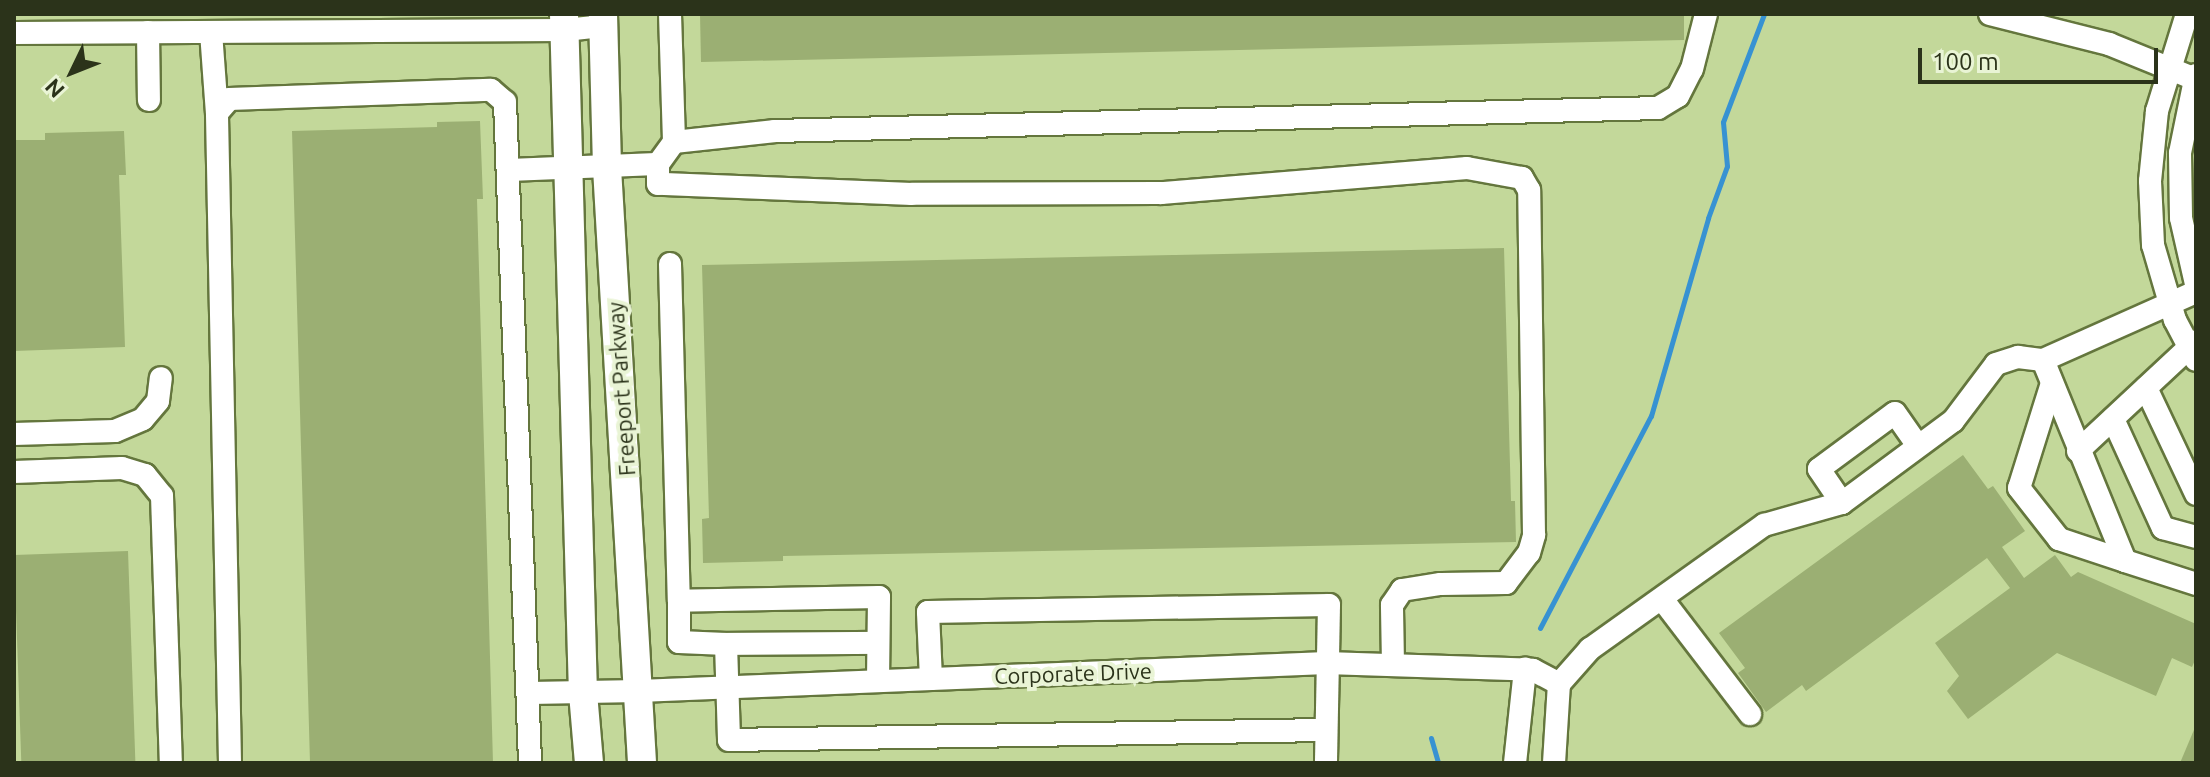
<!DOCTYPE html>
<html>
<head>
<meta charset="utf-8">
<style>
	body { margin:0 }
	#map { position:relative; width:2210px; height:777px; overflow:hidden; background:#c3d89a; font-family:Ubuntu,sans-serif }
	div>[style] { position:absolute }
	.stream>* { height:5px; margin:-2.5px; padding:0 2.5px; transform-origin:2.5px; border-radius:2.5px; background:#3792d2 }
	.building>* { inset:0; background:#9baf73; transform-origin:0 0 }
	.roads { filter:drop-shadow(2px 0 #64763d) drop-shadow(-2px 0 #64763d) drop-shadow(0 2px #64763d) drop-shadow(0 -2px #64763d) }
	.minor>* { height:22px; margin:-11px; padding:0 11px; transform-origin:11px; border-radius:11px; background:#fff }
	.major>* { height:28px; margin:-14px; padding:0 14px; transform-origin:14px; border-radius:14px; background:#fff }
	span { translate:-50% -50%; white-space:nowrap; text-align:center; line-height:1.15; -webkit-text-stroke:8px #e9f4d5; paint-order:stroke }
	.street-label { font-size:22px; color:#2b331a }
	.frame { position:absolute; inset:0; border:16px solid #2b331a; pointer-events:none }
	.north { position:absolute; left:32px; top:32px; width:80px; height:80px; -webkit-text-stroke:6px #e9f4d5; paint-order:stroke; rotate:227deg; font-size:22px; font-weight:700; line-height:32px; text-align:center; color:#2b331a }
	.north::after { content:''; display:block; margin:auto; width:28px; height:36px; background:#2b331a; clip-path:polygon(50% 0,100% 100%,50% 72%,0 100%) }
	.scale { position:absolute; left:1918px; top:48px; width:240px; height:36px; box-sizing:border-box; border:4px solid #2b331a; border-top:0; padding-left:10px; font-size:24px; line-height:28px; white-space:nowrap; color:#2b331a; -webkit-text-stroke:6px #e9f4d5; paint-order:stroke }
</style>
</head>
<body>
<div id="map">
	<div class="stream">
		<i style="left:1540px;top:628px;width:239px;rotate:-62.4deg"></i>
		<i style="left:1651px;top:416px;width:206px;rotate:-73.9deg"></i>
		<i style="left:1708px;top:218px;width:55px;rotate:-69.9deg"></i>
		<i style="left:1727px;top:166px;width:44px;rotate:-95.2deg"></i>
		<i style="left:1723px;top:122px;width:116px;rotate:-69.2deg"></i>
		<i style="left:1431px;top:738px;width:26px;rotate:74deg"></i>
	</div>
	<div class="building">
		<i style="clip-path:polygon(700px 14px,1684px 14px,1684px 40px,701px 62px)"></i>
		<i style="clip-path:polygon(480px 121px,483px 199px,477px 199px,493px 763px,310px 763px,292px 131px,437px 127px,437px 122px)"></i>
		<i style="clip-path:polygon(124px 131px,126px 175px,119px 175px,125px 347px,14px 351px,14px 140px,45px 140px,45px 133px)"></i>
		<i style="clip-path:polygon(1504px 248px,1511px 501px,1515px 501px,1516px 542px,783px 556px,783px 561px,703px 563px,702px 519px,709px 518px,702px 265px)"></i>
		<i style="clip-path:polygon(1963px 455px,1988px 489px,1993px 486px,2025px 531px,2002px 547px,2024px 578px,2055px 555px,2071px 577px,2078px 572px,2196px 624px,2196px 658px,2192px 667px,2172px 658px,2156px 696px,2057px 653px,1968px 719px,1947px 691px,1959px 676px,1935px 643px,2010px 588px,1987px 558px,1806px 691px,1802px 685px,1766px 712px,1738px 673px,1745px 668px,1719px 633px)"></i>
		<i style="left:128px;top:551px;width:212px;height:114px;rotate:88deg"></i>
		<i style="clip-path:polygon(2196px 725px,2196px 763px,2180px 763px)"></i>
	</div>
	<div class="roads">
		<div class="minor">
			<i style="left:670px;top:14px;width:128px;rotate:88.2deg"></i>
			<i style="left:1990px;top:14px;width:123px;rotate:14.1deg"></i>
			<i style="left:2109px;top:44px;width:93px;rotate:22.1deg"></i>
			<i style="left:2187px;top:14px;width:102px;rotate:107.2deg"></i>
			<i style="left:2157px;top:111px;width:70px;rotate:95.7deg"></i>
			<i style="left:2150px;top:181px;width:64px;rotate:87.3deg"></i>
			<i style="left:2153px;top:245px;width:78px;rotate:73.7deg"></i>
			<i style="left:2175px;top:320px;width:45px;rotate:62.3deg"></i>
			<i style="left:148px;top:32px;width:68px;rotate:89.2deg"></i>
			<i style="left:211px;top:32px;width:81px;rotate:85.8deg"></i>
			<i style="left:14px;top:33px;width:551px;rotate:-0.31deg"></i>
			<i style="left:565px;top:30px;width:39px;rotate:-6deg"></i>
			<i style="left:2196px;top:75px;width:80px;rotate:101.6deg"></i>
			<i style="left:2180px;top:153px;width:65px;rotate:89.1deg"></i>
			<i style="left:2181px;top:218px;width:68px;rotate:77.2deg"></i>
			<i style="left:508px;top:170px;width:150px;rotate:-2.3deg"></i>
			<i style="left:670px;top:264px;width:337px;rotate:88.5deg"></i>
			<i style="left:2043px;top:360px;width:217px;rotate:67.8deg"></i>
			<i style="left:2125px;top:561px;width:75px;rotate:17.9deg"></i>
			<i style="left:2052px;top:383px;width:110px;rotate:107.4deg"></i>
			<i style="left:2019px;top:488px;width:65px;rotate:51.9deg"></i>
			<i style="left:2059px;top:539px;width:70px;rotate:18.4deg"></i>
			<i style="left:2146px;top:388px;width:117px;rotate:64.7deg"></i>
			<i style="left:2113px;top:419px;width:120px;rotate:65.4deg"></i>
			<i style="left:2163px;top:528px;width:34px;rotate:15deg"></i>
			<i style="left:14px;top:434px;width:101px;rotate:-1.7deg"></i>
			<i style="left:115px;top:431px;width:30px;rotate:-23deg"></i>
			<i style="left:143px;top:419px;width:23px;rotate:-50deg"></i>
			<i style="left:158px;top:401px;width:23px;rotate:-83deg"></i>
			<i style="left:2078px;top:451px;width:161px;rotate:-43deg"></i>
			<i style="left:14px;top:472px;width:108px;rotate:-2.1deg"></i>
			<i style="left:122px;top:468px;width:24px;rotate:17deg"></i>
			<i style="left:145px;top:475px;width:27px;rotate:51deg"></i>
			<i style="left:162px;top:496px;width:267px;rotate:88.1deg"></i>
			<i style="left:1842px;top:503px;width:41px;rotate:-124.1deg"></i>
			<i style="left:1819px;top:469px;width:94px;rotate:-36.4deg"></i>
			<i style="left:1895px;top:413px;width:40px;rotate:55.1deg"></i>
			<i style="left:1662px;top:599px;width:145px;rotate:52.6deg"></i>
			<i style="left:726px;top:644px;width:152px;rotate:-0.4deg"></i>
			<i style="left:1393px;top:665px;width:60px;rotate:-91deg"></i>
			<i style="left:1392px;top:605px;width:18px;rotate:-56deg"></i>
			<i style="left:1402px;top:590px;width:39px;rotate:-9deg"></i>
			<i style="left:1441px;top:584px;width:65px;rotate:-0.9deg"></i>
			<i style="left:1506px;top:583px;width:38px;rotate:-53deg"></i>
			<i style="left:1529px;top:553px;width:19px;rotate:-74deg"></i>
			<i style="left:1534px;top:535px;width:345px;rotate:-90.8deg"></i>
			<i style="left:1529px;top:190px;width:14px;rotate:-120deg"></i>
			<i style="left:1522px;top:178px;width:56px;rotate:-169.7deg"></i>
			<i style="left:1467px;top:168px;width:307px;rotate:175.3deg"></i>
			<i style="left:1161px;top:193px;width:249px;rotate:179.8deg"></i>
			<i style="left:912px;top:194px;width:254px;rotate:-177.7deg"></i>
			<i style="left:658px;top:184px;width:20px;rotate:-90deg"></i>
			<i style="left:658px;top:164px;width:27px;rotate:-54deg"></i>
			<i style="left:674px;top:142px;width:102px;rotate:-6.2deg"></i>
			<i style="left:775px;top:131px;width:883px;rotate:-1.49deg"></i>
			<i style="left:1658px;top:108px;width:23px;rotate:-31deg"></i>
			<i style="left:1678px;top:96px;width:30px;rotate:-63deg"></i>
			<i style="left:1692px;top:69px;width:57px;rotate:-75.7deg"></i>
			<i style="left:931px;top:679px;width:67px;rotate:-92.6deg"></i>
			<i style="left:928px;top:612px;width:401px;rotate:-1deg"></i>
			<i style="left:1329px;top:605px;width:158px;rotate:91.1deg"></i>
			<i style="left:878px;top:681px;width:84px;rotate:-89.3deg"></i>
			<i style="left:879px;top:597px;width:200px;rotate:178.9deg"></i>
			<i style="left:679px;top:601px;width:41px;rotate:90deg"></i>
			<i style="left:679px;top:642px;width:47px;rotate:2.4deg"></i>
			<i style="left:726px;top:644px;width:96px;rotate:88.2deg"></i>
			<i style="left:729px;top:740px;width:597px;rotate:-0.96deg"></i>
			<i style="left:530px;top:693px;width:109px;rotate:-1.1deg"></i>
			<i style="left:639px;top:691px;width:688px;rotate:-2.33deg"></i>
			<i style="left:1326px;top:663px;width:207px;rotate:1.9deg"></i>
			<i style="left:1533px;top:670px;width:30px;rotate:28deg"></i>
			<i style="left:230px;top:763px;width:650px;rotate:-91.15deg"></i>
			<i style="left:217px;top:113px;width:18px;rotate:-49deg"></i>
			<i style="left:229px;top:99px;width:262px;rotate:-2deg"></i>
			<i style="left:491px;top:90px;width:18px;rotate:41deg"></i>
			<i style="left:505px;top:102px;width:661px;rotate:87.83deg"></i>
			<i style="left:1515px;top:763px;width:95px;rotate:-83.9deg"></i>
			<i style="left:1554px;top:763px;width:79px;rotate:-86.4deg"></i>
			<i style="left:1559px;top:684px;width:47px;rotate:-48.5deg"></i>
			<i style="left:1590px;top:649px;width:214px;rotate:-35.5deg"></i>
			<i style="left:1764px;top:525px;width:81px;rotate:-15.8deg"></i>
			<i style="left:1842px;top:503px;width:138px;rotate:-36.5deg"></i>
			<i style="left:1953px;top:421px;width:71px;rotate:-53deg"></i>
			<i style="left:1996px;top:364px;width:23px;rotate:-18deg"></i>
			<i style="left:2018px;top:357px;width:25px;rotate:7deg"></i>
			<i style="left:2043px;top:360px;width:167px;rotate:-24deg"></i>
		</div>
		<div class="major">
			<i style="left:564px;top:14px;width:679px;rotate:88.4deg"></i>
			<i style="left:583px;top:693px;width:70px;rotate:85.1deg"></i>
			<i style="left:603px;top:14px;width:154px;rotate:88.5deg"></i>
			<i style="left:607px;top:168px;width:596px;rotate:86.63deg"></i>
		</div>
	</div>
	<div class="street-label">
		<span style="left:621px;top:389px;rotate:-94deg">Freeport Parkway</span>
		<span style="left:1073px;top:673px;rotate:-2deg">Corporate Drive</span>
	</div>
	<div class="frame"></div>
	<div class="north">N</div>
	<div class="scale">100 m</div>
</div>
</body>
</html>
